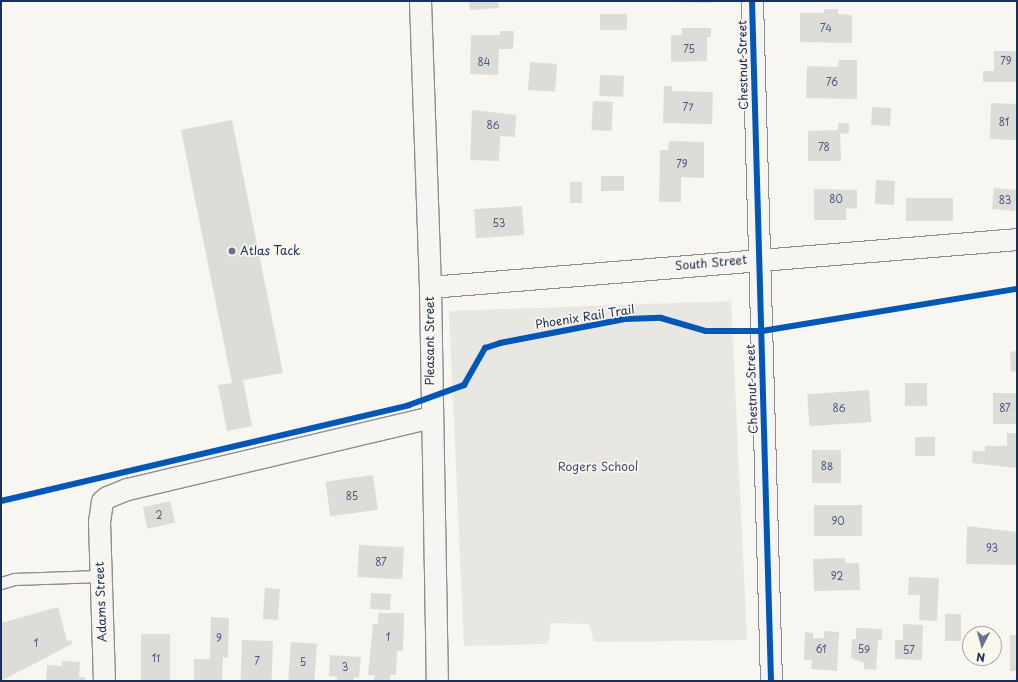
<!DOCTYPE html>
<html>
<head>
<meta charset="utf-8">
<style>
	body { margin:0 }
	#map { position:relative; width:1018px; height:682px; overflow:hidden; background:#f8f6f0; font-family:"Playpen Sans",sans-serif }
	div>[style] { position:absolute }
	.green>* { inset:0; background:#e8e7e2 }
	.building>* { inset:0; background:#dcdcd9; transform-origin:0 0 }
	.roads { filter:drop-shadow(1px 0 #8b8e94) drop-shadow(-1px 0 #8b8e94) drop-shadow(0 1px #8b8e94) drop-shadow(0 -1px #8b8e94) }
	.service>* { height:11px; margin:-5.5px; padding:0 5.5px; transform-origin:5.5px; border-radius:5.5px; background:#f6f5f1 }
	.minor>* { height:21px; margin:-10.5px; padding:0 10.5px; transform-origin:10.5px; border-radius:10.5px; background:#f6f5f1 }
	.cycleway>* { height:6px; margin:-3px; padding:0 3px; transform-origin:3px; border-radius:3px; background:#0057b8 }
	.dots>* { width:11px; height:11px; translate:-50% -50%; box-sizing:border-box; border:2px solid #fbf7ec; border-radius:50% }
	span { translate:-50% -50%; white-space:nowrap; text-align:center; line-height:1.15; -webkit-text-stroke:3.5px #fbf7ec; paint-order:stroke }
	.number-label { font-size:10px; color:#4b5a7d }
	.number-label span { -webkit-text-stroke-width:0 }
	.street-label { font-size:12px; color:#1b2f5e }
	.poi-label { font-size:12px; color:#1b2f5e }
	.left { translate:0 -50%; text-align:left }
	.park-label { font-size:12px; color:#415176 }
	.frame { position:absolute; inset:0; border:2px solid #1b2f5e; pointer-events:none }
	.north { position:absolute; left:962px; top:626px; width:40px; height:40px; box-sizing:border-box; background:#fbf7ec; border:1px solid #a1a7b3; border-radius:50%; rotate:186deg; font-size:11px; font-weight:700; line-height:16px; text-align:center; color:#1b2f5e }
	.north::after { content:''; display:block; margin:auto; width:14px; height:18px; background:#687591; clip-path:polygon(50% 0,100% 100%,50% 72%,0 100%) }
</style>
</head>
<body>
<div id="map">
	<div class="green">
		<i style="clip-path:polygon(731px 301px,747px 640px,594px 642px,589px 624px,551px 623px,548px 644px,464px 646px,449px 311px)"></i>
	</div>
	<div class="building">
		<i style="clip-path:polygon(469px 1px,498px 1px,499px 8px,470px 10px)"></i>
		<i style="clip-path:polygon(675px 1px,712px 1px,712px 3px,675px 2px)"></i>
		<i style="clip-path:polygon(824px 9px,838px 9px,838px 14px,852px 15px,852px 43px,800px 42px,800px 13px,824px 13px)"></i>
		<i style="left:600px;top:14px;width:27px;height:16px"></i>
		<i style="clip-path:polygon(682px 28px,711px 28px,711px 37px,707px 37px,707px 61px,671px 62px,671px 35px,682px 35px)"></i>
		<i style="clip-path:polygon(500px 31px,514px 31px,513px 49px,499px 49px,498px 75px,470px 74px,471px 35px,500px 35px)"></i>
		<i style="clip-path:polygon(994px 51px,1017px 51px,1017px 82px,983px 82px,983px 71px,994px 71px)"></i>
		<i style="clip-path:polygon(839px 60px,857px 60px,857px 99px,806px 98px,807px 66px,838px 67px)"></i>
		<i style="left:530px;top:62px;width:27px;height:28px;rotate:4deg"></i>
		<i style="left:600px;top:75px;width:24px;height:21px;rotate:2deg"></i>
		<i style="clip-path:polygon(664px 86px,672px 86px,672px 91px,713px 92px,712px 124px,663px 123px)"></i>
		<i style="left:593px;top:101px;width:20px;height:29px;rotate:3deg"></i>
		<i style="left:991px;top:103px;width:26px;height:36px;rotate:2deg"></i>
		<i style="left:872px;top:107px;width:19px;height:18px;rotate:3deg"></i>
		<i style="clip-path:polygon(472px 110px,516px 115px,515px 137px,500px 136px,499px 161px,470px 160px)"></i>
		<i style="clip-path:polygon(232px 120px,283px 373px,243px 380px,252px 426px,227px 431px,218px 385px,232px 383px,181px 130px)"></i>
		<i style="clip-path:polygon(838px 123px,849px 123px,849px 133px,840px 134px,841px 161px,808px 161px,808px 131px,838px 130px)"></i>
		<i style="clip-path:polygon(669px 141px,704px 142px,704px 178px,681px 177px,681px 202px,659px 202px,660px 150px,668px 150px)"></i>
		<i style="left:601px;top:176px;width:23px;height:15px"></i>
		<i style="left:876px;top:180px;width:19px;height:24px;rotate:3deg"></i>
		<i style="left:570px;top:182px;width:12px;height:21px"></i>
		<i style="left:994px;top:188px;width:23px;height:21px;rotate:5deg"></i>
		<i style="clip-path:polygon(814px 189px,857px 190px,857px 209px,846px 208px,846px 220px,814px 220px)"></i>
		<i style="left:953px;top:198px;width:23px;height:47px;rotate:90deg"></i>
		<i style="left:522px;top:206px;width:29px;height:48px;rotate:86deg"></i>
		<i style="clip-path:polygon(1017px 351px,1017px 371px,1011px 372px,1010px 352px)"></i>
		<i style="left:905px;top:383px;width:22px;height:23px"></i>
		<i style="left:869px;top:390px;width:32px;height:62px;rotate:86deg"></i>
		<i style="left:993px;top:393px;width:24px;height:31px"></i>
		<i style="clip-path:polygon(1007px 433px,1017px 433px,1017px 468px,972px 463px,973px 451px,985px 451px,985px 446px,1007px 446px)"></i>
		<i style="left:915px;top:437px;width:20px;height:19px"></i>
		<i style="left:812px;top:450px;width:29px;height:33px"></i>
		<i style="left:373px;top:475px;width:35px;height:48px;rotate:82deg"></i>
		<i style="left:170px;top:501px;width:22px;height:28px;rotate:77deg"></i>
		<i style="left:814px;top:505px;width:48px;height:31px"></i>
		<i style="clip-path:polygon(967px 526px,1017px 532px,1017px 565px,966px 564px)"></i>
		<i style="left:359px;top:545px;width:45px;height:32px;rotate:3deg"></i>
		<i style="clip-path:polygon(845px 558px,845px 563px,859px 563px,860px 590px,814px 591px,813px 559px)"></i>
		<i style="clip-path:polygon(909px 577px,939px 578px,937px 621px,919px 620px,920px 595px,908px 595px)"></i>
		<i style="left:265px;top:588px;width:15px;height:31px;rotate:4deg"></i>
		<i style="left:371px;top:593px;width:20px;height:16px;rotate:3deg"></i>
		<i style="clip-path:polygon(58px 607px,67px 641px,71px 640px,72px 644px,1px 681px,1px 623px)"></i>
		<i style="clip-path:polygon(378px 613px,404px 613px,403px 651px,397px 651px,396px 675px,390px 675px,390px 680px,374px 680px,375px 675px,368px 675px,373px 624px,378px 624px)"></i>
		<i style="left:945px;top:614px;width:16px;height:27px"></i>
		<i style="clip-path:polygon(211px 617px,229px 618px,228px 658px,223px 657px,222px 681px,194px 681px,194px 659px,210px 659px)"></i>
		<i style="clip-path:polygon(903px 624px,923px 625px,922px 660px,895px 659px,895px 640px,903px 640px)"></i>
		<i style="clip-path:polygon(856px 628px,882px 629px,882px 640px,878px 640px,876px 670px,864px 669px,864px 663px,851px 658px,852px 639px,856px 639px)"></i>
		<i style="clip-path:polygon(824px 631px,839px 632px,837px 671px,811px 669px,812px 660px,804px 660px,805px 632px,813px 633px,813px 638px,824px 638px)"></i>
		<i style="left:141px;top:634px;width:29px;height:47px"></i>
		<i style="left:1010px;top:635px;width:7px;height:36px"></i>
		<i style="left:242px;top:640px;width:31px;height:41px;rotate:2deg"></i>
		<i style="left:291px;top:642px;width:26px;height:39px;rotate:4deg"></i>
		<i style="clip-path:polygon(330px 655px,361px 657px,359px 678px,354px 677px,354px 681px,337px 681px,337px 677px,329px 676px)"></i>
		<i style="clip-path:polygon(62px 661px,80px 662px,79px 677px,85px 677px,85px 681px,46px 681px,47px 665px,62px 666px)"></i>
	</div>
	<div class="roads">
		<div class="service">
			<i style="left:1px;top:583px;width:14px;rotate:-17deg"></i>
			<i style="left:14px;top:579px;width:86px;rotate:-2deg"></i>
		</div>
		<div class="minor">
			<i style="left:420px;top:1px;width:286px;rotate:88deg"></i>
			<i style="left:430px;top:287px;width:394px;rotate:89deg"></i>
			<i style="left:752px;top:1px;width:680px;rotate:88.4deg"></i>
			<i style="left:430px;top:287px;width:589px;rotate:-4.67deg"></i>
			<i style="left:104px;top:681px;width:159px;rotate:-91.8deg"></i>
			<i style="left:99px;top:522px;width:21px;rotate:-82deg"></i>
			<i style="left:102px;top:501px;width:6px;rotate:-39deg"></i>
			<i style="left:107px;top:497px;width:22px;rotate:-22deg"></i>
			<i style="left:127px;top:489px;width:312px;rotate:-13.3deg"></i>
		</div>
	</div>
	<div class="cycleway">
		<i style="left:752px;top:1px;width:680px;rotate:88.4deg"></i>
		<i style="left:1px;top:501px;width:419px;rotate:-13.2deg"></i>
		<i style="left:409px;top:405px;width:59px;rotate:-20deg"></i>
		<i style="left:464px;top:385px;width:43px;rotate:-60.4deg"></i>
		<i style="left:485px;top:348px;width:16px;rotate:-18deg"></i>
		<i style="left:500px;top:343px;width:127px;rotate:-10.9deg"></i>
		<i style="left:625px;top:319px;width:36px;rotate:-2deg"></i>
		<i style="left:661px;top:318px;width:47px;rotate:16.1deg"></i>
		<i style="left:706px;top:331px;width:56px"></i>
		<i style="left:762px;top:331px;width:258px;rotate:-9.4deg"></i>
	</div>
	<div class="dots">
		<i style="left:232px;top:251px;background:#687591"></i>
	</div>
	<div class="number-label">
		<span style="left:826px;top:28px">74</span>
		<span style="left:689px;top:49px">75</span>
		<span style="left:1006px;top:61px">79</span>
		<span style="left:484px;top:62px">84</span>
		<span style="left:832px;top:82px">76</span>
		<span style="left:688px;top:107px">77</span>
		<span style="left:1004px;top:122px">81</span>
		<span style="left:493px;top:125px">86</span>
		<span style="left:824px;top:147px">78</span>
		<span style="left:682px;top:164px">79</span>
		<span style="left:836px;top:199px">80</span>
		<span style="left:1005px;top:200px">83</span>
		<span style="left:499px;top:223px">53</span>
		<span style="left:839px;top:408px">86</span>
		<span style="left:1005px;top:408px">87</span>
		<span style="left:827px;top:466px">88</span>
		<span style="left:352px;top:496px">85</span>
		<span style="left:159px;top:515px">2</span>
		<span style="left:838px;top:521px">90</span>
		<span style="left:992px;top:548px">93</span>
		<span style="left:381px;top:562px">87</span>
		<span style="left:837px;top:576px">92</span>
		<span style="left:388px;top:637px">1</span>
		<span style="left:219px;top:638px">9</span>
		<span style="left:36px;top:643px">1</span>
		<span style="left:821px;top:649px">61</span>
		<span style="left:864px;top:649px">59</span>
		<span style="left:909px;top:650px">57</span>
		<span style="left:156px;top:658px">11</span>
		<span style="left:257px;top:661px">7</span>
		<span style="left:303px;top:662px">5</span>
		<span style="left:345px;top:667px">3</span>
	</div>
	<div class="street-label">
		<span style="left:743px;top:65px;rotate:-91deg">Chestnut Street</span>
		<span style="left:711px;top:263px;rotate:-5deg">South Street</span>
		<span style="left:585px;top:317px;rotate:-9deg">Phoenix Rail Trail</span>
		<span style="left:430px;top:341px;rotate:-90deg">Pleasant Street</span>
		<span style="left:752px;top:389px;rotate:-92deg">Chestnut Street</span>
		<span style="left:101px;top:602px;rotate:-92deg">Adams Street</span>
	</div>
	<div class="poi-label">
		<span class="left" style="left:240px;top:251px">Atlas Tack</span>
	</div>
	<div class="park-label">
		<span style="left:598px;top:467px">Rogers School</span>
	</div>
	<div class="frame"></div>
	<div class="north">N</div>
</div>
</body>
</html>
